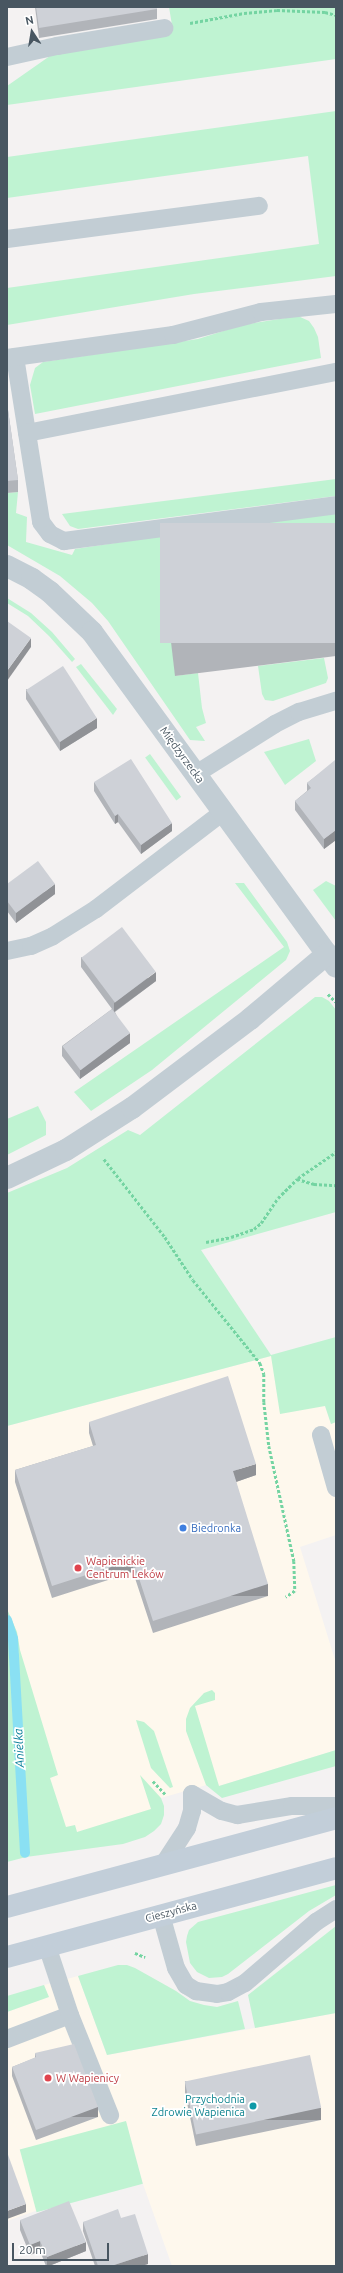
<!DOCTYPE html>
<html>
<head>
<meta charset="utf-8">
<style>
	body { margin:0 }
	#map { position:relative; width:343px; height:2273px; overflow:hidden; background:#f4f2f2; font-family:Ubuntu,sans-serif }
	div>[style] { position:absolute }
	.commercial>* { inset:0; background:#fef8ed }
	.green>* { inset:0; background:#bff3d2; transform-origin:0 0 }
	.stream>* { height:10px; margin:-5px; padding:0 5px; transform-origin:5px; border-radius:5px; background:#8ae0f3 }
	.path>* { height:2.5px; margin-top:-1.25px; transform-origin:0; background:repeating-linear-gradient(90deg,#74d4a2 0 3px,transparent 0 5px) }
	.lane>* { height:18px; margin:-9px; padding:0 9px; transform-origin:9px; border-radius:9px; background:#c2cdd4 }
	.street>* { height:22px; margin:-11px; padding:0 11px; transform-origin:11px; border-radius:11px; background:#c2cdd4 }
	.secondary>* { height:22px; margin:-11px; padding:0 11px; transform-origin:11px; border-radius:11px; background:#c2ced9 }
	.wall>* { inset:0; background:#b1b4b9 }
	.shaded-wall>* { inset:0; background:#909296; transform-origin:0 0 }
	.building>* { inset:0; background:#ced1d7; transform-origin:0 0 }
	.dots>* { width:11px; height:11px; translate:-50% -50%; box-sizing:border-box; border:2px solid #fff; border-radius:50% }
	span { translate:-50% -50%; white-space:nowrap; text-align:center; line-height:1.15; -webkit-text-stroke:3.5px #fff; paint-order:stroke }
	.street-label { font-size:11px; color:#485661 }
	.shop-label { font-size:11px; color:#366cbe }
	.left { translate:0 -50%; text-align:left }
	.health-label { font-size:11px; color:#be3a42 }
	.culture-label { font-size:11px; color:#0d838f }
	.right { translate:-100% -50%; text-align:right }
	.water-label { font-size:12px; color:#057d98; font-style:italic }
	.frame { position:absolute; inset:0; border:8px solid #485661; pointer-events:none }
	.north { position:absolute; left:12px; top:12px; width:40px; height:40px; -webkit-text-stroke:3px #fff; paint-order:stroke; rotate:348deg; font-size:11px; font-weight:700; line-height:16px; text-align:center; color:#485661 }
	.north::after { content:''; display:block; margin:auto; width:14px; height:18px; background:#485661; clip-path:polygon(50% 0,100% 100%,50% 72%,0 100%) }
	.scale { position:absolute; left:12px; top:2243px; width:97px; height:18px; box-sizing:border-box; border:2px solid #485661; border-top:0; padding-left:5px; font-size:12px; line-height:14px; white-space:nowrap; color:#485661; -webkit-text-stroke:3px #fff; paint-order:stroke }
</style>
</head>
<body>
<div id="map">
	<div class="commercial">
		<i style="clip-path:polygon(271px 1356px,325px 1406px,331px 1424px,336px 1422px,336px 1535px,300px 1547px,336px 1663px,336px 1750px,219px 1786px,217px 1782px,161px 1798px,151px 1814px,74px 1838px,58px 1824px,13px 1625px,7px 1609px,7px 1426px)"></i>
		<i style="clip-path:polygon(78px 1976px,107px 2055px,336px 2013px,336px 2266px,172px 2266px,143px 2184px,126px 2122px,24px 2160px,41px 2209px,7px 2221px,7px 2012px,48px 1997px,44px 1985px)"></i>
	</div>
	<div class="green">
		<i style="clip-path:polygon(169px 7px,336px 7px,336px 59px,7px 105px,7px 86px,57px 51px,173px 31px)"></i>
		<i style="clip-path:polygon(336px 111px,336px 276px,194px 294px,7px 325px,7px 288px,319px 244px,308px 156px,7px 198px,7px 157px)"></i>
		<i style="clip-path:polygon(298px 316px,309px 321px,314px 328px,318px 337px,321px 358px,35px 414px,30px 385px,35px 368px,43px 362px,198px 339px,242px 325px)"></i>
		<i style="clip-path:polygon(336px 479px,336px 496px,78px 529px,70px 526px,62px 514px)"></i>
		<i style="clip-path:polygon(18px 492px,16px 513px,27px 517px,26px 542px,72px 555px,75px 549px,221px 527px,224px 532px,226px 549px,175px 676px,198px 673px,202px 708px,206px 723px,196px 727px,205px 741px,190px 740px,108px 621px,92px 603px,60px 576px,7px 545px,7px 493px)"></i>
		<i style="left:336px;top:512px;width:24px;height:92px;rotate:90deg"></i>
		<i style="clip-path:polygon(7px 598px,31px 613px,52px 632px,75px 659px,72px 662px,49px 636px,28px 616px,7px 603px)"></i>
		<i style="clip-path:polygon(324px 658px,328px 678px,326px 683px,273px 701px,265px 700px,262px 694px,258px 666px)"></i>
		<i style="clip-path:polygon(81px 664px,117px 709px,113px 715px,76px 667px)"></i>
		<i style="clip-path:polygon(309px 739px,316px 761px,285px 785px,264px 752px)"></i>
		<i style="left:150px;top:754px;width:53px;height:6px;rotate:54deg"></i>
		<i style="clip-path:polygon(326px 881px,336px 886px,336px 921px,313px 890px)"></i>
		<i style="clip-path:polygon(235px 883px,244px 883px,287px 942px,290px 951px,286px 960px,152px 1070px,91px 1111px,74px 1092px,284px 947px)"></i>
		<i style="clip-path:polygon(315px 997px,322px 997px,329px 1001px,336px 1010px,336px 1212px,201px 1250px,271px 1355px,336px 1337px,336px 1422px,331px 1424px,325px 1406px,280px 1414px,271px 1356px,7px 1426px,7px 1193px,67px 1168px,128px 1130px,140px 1135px)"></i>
		<i style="clip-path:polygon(38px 1106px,46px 1122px,46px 1135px,7px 1155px,7px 1119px)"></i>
		<i style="clip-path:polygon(7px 1609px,17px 1632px,20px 1650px,58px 1775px,50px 1778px,66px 1827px,75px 1825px,77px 1832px,151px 1809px,140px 1775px,161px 1798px,164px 1806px,164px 1815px,161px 1824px,154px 1831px,145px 1837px,123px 1844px,26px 1857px,7px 1862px)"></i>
		<i style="clip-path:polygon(212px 1690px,215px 1693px,215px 1700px,195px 1706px,219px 1786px,336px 1750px,336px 1766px,222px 1798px,206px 1785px,186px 1731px,186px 1719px,190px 1708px,204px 1693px)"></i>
		<i style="clip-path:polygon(136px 1720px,144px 1722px,154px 1731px,173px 1787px,170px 1788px,151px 1768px)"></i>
		<i style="clip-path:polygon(336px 1885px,336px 1895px,309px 1911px,228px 1974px,222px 1977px,209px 1978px,197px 1972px,190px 1963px,186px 1942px,187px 1936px,189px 1930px,198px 1922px)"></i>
		<i style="clip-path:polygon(336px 1926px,336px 2013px,255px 2028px,248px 1995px)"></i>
		<i style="clip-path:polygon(118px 1965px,127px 1965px,135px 1968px,176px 1991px,190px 2001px,204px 2005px,217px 2007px,238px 2001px,245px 2029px,107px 2055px,78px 1976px)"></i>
		<i style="clip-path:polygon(44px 1985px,49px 1997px,7px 2012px,7px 1996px)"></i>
		<i style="left:126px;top:2121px;width:65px;height:110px;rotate:75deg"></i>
	</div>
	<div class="stream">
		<i style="left:7px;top:1620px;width:20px;rotate:72deg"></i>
		<i style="left:13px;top:1639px;width:17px;rotate:87deg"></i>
		<i style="left:14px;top:1656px;width:197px;rotate:86.8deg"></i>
	</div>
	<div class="path">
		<i style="left:190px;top:23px;width:55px;rotate:-10.5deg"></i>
		<i style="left:244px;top:13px;width:33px;rotate:-5deg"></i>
		<i style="left:277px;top:10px;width:48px;rotate:2.4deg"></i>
		<i style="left:325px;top:12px;width:11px;rotate:15deg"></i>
		<i style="left:328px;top:994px;width:11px;rotate:45deg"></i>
		<i style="left:104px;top:1159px;width:99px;rotate:52deg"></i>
		<i style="left:165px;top:1237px;width:51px;rotate:56.9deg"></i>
		<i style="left:193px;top:1280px;width:107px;rotate:51.1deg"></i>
		<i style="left:260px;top:1363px;width:12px;rotate:70deg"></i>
		<i style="left:264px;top:1374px;width:28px;rotate:90deg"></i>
		<i style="left:264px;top:1402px;width:44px;rotate:83.5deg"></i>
		<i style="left:269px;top:1446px;width:118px;rotate:77.7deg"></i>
		<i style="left:294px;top:1561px;width:30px;rotate:88deg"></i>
		<i style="left:295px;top:1591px;width:11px;rotate:146deg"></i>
		<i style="left:298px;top:1178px;width:46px;rotate:-34.4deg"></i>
		<i style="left:206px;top:1242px;width:25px;rotate:-11deg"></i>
		<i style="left:231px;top:1237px;width:24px;rotate:-19deg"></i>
		<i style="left:254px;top:1229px;width:9px;rotate:-41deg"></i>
		<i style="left:261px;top:1223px;width:30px;rotate:-56deg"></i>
		<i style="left:278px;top:1198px;width:27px;rotate:-45deg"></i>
		<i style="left:297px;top:1179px;width:18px;rotate:16deg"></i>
		<i style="left:314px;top:1184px;width:22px;rotate:3deg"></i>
		<i style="left:153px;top:1781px;width:18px;rotate:47deg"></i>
		<i style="left:135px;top:1953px;width:11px;rotate:22deg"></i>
	</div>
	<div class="lane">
		<i style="left:7px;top:57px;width:51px;rotate:-12.4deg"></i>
		<i style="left:57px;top:46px;width:109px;rotate:-9.5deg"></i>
		<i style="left:7px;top:239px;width:254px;rotate:-7.5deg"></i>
		<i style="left:15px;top:357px;width:167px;rotate:81deg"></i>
		<i style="left:41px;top:522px;width:15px;rotate:53deg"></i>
		<i style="left:50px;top:534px;width:16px;rotate:27deg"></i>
		<i style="left:64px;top:541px;width:274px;rotate:-7.5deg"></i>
		<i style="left:7px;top:358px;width:168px;rotate:-7.9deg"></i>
		<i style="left:173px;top:335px;width:91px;rotate:-14.6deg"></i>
		<i style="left:261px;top:312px;width:75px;rotate:-6.1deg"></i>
		<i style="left:27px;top:433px;width:315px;rotate:-11.2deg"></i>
		<i style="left:196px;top:774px;width:93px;rotate:-32.3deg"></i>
		<i style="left:275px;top:724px;width:27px;rotate:-27deg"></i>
		<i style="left:299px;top:712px;width:39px;rotate:-17deg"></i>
		<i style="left:7px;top:951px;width:25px;rotate:-12deg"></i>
		<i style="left:31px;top:946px;width:24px;rotate:-24deg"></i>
		<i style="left:53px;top:936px;width:51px;rotate:-32.1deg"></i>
		<i style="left:96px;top:909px;width:160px;rotate:-37.4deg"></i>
		<i style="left:321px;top:1435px;width:55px;rotate:74.2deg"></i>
		<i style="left:192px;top:1794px;width:34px;rotate:30deg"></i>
		<i style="left:222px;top:1811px;width:16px;rotate:15deg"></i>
		<i style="left:237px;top:1815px;width:56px;rotate:-9.3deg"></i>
		<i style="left:292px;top:1806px;width:44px"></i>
		<i style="left:163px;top:1865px;width:44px;rotate:-57deg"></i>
		<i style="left:187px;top:1828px;width:18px;rotate:-74deg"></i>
		<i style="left:192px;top:1811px;width:17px;rotate:-90deg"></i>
		<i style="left:161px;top:1915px;width:55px;rotate:74.2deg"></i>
		<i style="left:176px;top:1968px;width:20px;rotate:60deg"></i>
		<i style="left:186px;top:1985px;width:12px;rotate:31deg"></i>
		<i style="left:196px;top:1991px;width:21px;rotate:8deg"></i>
		<i style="left:217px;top:1994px;width:11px;rotate:-10deg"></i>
		<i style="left:228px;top:1992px;width:19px;rotate:-28deg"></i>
		<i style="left:245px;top:1983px;width:94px;rotate:-40.7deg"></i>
		<i style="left:316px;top:1922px;width:24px;rotate:-33deg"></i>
		<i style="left:70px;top:2015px;width:108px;rotate:68.2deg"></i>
		<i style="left:7px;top:2039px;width:67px;rotate:-20.9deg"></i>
		<i style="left:70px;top:2015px;width:73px;rotate:-108.4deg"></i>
	</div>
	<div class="street">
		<i style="left:7px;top:566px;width:28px;rotate:27deg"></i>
		<i style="left:32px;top:579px;width:22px;rotate:36deg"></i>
		<i style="left:50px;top:592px;width:58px;rotate:43.6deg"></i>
		<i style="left:92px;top:632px;width:414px;rotate:53.9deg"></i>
		<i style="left:7px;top:1178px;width:65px;rotate:-25.4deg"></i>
		<i style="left:66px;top:1150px;width:78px;rotate:-32.5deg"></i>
		<i style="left:132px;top:1108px;width:148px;rotate:-37deg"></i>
		<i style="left:250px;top:1019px;width:101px;rotate:-40.2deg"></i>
	</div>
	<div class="secondary">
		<i style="left:7px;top:1907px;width:341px;rotate:-15.1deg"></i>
		<i style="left:7px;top:1957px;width:341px;rotate:-15.1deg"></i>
	</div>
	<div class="wall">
		<i style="clip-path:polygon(35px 7px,157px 7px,157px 19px,39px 38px)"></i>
		<i style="clip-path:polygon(7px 403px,18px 480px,18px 492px,7px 493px)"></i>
		<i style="clip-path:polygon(336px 523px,336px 656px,175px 676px,161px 557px,161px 544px)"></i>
		<i style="clip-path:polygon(26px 689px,97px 728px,60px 751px,26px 699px)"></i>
		<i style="clip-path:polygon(336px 761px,336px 840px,324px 849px,295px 810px,295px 801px,307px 791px,307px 783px)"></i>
		<i style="clip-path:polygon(94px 782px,172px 831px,141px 854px,118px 822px,115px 824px,94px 791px)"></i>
		<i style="clip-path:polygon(7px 884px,55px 894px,16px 923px,7px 911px)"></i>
		<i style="clip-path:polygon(81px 957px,156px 981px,115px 1012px,130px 1043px,80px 1079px,62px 1056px,62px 1046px,112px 1009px,81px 967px)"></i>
		<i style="clip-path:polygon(89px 1422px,256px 1475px,236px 1482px,268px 1596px,153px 1633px,133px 1572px,52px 1598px,15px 1482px,15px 1470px,93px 1446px,89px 1433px)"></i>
		<i style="clip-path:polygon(35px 2053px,98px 2117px,36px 2140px,12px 2076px,12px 2067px,35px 2058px)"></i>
		<i style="clip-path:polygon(185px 2081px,321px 2120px,196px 2146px,185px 2093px)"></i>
		<i style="clip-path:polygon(121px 2218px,148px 2264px,141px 2266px,95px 2266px,83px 2231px,83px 2222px)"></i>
		<i style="clip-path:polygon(20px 2220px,86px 2251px,49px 2266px,46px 2266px,40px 2251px,30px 2255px,20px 2230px)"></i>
	</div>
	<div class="shaded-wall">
		<i style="clip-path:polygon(31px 638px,31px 647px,7px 681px,7px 671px)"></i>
		<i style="clip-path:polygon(97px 718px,97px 728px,60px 751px,60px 742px)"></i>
		<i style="clip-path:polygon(118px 814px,118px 822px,115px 824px,115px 816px)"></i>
		<i style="clip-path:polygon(172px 823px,172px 831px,141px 854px,141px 845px)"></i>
		<i style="clip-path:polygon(336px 830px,336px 840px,324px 849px,324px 839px)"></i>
		<i style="clip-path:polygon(55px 884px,55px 894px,16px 923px,16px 913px)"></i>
		<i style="clip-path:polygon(156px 972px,156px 981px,114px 1012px,114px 1003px)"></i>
		<i style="clip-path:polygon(130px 1033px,130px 1043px,80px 1079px,80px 1069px)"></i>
		<i style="clip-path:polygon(256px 1464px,256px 1475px,233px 1483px,233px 1471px)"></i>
		<i style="left:133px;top:1560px;width:12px;height:85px;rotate:90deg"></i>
		<i style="left:268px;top:1584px;width:12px;height:121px;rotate:90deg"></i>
		<i style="left:98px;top:2107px;width:10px;height:66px;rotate:90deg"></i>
		<i style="left:321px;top:2108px;width:12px;height:128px;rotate:90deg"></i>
		<i style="clip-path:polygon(26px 2204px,26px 2212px,7px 2219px,7px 2211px)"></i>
		<i style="clip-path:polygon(40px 2241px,40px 2251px,30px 2255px,30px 2245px)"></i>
		<i style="clip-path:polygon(86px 2242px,86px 2251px,49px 2266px,47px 2266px,47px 2257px)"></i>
		<i style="clip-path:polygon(148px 2254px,148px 2264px,141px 2266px,111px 2266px)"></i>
	</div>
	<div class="building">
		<i style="clip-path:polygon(36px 7px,157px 7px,157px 9px,39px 28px)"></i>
		<i style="clip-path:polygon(7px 403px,18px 480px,7px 481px)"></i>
		<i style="left:336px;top:523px;width:120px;height:176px;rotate:90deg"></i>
		<i style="clip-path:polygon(7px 621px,31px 638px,7px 671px)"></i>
		<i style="left:63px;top:666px;width:62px;height:44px;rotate:57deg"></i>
		<i style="clip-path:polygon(131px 759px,172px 823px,141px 845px,118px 814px,115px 816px,94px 782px)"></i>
		<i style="clip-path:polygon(335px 760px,336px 761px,336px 830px,324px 839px,295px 801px,311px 788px,307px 783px)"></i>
		<i style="clip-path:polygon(38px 861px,55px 884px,16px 913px,7px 901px,7px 884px)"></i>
		<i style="left:122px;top:927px;width:56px;height:51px;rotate:53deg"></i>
		<i style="left:112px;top:1009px;width:30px;height:62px;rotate:53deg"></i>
		<i style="clip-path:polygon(228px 1376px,256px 1464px,233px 1471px,268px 1584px,153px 1621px,133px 1560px,52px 1586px,15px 1470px,96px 1445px,89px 1422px)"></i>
		<i style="clip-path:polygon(74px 2044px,98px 2107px,36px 2130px,12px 2067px,36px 2057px,35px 2053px)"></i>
		<i style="left:310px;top:2055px;width:54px;height:128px;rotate:78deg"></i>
		<i style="clip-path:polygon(7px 2152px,26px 2204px,7px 2211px)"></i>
		<i style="clip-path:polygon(69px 2201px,86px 2242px,47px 2257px,40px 2241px,30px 2245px,20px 2220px)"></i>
		<i style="clip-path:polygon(118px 2209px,121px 2218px,135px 2214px,148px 2254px,111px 2266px,98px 2266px,83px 2222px)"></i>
	</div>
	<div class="dots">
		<i style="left:183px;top:1528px;background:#3f7fe0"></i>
		<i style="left:78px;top:1568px;background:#e0444e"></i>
		<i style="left:48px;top:2078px;background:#e0444e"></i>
		<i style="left:253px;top:2106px;background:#0f9aa8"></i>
	</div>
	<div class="street-label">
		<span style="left:182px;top:755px;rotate:54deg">Międzyrzecka</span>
		<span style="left:171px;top:1912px;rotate:-15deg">Cieszyńska</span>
	</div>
	<div class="shop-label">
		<span class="left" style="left:191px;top:1528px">Biedronka</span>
	</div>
	<div class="health-label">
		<span class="left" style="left:86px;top:1568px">Wapienickie<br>Centrum Leków</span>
		<span class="left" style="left:56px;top:2078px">W Wapienicy</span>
	</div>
	<div class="culture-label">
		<span class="right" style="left:245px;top:2106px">Przychodnia<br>Zdrowie Wapienica</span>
	</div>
	<div class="water-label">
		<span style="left:19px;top:1748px;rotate:-93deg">Anielka</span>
	</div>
	<div class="frame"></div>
	<div class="north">N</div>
	<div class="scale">20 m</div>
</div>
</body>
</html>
